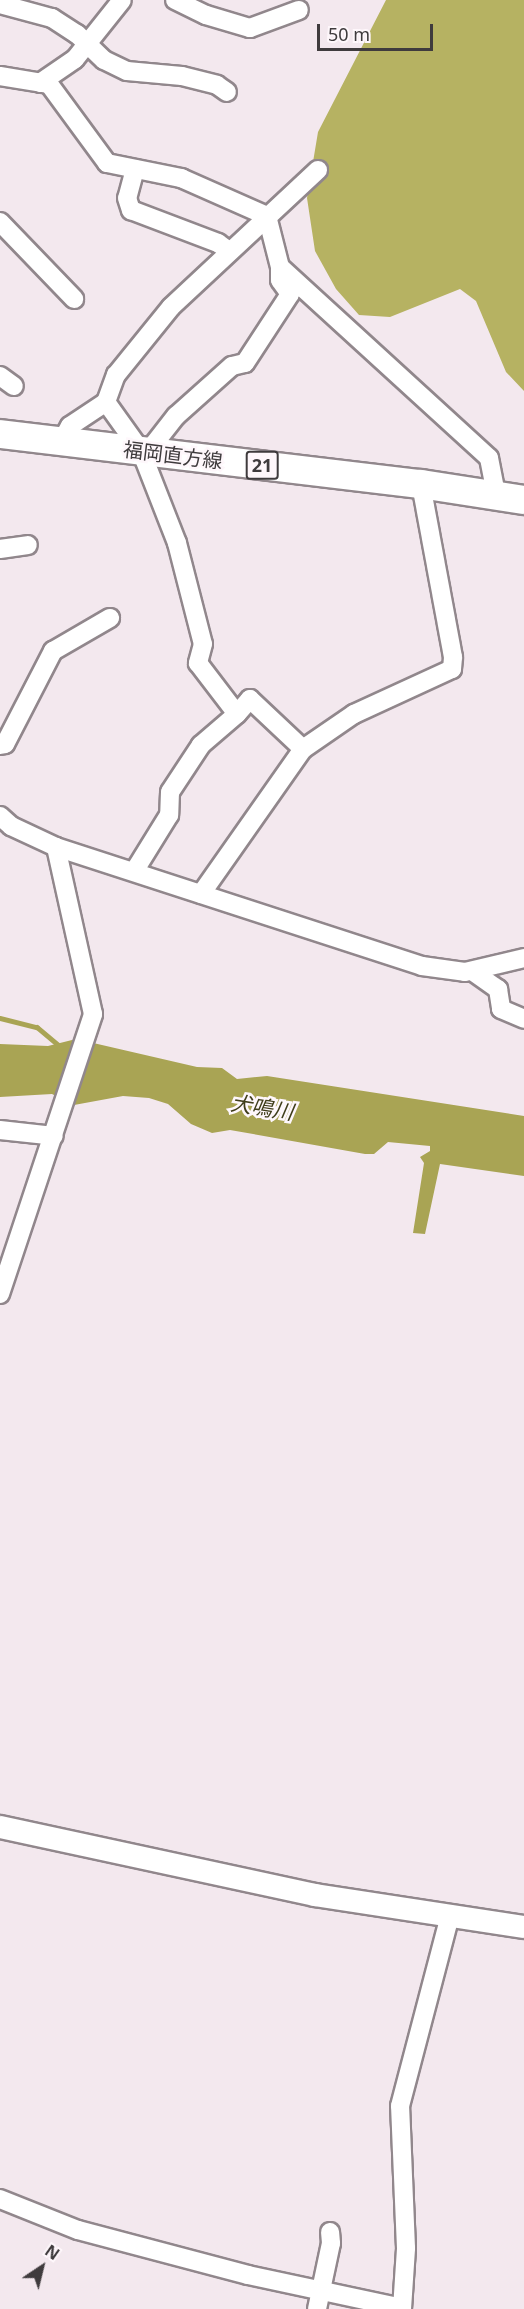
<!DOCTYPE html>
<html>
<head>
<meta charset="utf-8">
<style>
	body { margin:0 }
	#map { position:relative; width:524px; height:2309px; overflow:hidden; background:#f3e8ee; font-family:"Noto Sans","Noto Sans JP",sans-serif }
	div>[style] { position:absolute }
	.forest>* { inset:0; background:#b6b262 }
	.water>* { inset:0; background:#a9a454 }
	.stream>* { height:4.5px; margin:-2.25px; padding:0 2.25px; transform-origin:2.25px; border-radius:2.25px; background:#a9a454 }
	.roads { filter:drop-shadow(2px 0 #91878c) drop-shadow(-2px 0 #91878c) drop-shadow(0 2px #91878c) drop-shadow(0 -2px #91878c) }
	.minor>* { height:18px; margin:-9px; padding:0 9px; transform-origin:9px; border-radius:9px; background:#fff }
	.tertiary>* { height:22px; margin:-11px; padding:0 11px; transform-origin:11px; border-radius:11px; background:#fff }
	.primary>* { height:28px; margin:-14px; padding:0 14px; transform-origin:14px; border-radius:14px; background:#fff }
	span { translate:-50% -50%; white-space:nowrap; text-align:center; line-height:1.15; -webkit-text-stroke:5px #fef7fb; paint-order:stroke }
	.shield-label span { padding:2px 4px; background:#fef7fb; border:2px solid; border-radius:4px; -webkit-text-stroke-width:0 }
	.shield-label { font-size:18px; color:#3f3b3d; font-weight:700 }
	.street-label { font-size:20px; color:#3f3b3d }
	.water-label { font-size:21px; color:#3f3d1a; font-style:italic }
	.north { position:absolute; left:12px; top:2237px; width:60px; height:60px; -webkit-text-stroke:4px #fef7fb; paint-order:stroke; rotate:35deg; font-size:16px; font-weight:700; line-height:24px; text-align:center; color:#3f3b3d }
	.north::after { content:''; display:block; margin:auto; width:21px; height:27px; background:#3f3b3d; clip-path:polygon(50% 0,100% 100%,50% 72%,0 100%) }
	.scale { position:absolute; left:317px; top:24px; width:116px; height:27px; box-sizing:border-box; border:3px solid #3f3b3d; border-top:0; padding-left:8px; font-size:18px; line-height:21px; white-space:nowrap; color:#3f3b3d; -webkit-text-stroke:4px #fef7fb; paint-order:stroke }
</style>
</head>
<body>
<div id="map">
	<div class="forest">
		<i style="clip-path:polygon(386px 0,524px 0,524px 391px,506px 372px,476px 301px,460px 289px,390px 317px,359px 315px,336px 289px,315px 251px,307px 198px,318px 132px)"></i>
	</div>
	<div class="water">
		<i style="clip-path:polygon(76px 1039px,197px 1067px,222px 1068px,237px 1079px,267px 1076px,524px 1116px,524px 1176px,440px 1164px,425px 1234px,413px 1233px,424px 1163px,420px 1157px,430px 1151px,430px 1146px,388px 1142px,374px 1154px,365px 1154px,230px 1130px,212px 1133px,191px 1124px,168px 1104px,149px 1098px,123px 1096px,74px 1105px,52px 1094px,0 1097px,0 1044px,48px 1046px)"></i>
	</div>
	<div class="stream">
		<i style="left:0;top:1018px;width:38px;rotate:14deg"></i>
		<i style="left:37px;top:1027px;width:31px;rotate:40deg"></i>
	</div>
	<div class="roads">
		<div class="minor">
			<i style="left:175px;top:0;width:34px;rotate:26deg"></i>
			<i style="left:206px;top:15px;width:46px;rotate:16.5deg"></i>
			<i style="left:250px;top:28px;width:52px;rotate:-20.2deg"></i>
			<i style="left:0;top:4px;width:54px;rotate:15.1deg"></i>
			<i style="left:52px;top:18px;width:30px;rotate:33deg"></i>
			<i style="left:77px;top:34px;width:37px;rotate:44deg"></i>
			<i style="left:104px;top:60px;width:25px;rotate:26deg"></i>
			<i style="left:127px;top:71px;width:55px;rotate:5.2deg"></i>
			<i style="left:182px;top:76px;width:36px;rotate:14deg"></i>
			<i style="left:217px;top:85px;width:12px;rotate:35deg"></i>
			<i style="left:0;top:76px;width:50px;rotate:9.3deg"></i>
			<i style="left:49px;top:84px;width:98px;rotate:53.7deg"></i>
			<i style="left:107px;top:163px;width:76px;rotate:11.5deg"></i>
			<i style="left:181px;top:178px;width:94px;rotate:23.8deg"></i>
			<i style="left:267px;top:216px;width:53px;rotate:75.7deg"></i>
			<i style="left:280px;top:267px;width:283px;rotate:42.4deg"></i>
			<i style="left:489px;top:458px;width:37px;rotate:79deg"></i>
			<i style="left:40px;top:83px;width:42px;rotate:-34.4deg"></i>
			<i style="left:75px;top:59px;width:75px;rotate:-51.5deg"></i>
			<i style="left:135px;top:169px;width:30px;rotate:105deg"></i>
			<i style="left:127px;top:198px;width:13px;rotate:72deg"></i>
			<i style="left:131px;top:210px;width:93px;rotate:20.8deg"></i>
			<i style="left:218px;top:243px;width:14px;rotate:36deg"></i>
			<i style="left:0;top:222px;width:107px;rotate:46.1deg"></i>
			<i style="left:0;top:376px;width:17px;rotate:36deg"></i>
			<i style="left:106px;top:402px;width:60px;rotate:54.5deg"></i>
			<i style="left:141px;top:451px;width:99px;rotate:68.6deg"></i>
			<i style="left:177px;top:543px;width:104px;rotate:75.6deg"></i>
			<i style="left:203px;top:644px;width:20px;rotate:105deg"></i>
			<i style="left:198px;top:663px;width:64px;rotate:52.6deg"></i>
			<i style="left:237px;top:714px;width:48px;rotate:139.3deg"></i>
			<i style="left:201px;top:745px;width:56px;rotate:123.4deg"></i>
			<i style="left:170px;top:792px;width:23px;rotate:92deg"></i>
			<i style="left:169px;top:815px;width:65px;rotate:121.7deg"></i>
			<i style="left:61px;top:442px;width:18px;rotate:-61deg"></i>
			<i style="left:70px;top:426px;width:43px;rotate:-33.7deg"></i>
			<i style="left:106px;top:402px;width:29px;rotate:-70deg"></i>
			<i style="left:116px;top:375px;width:87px;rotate:-51deg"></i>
			<i style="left:171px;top:307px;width:201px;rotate:-43deg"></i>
			<i style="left:153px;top:453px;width:9px;rotate:-84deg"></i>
			<i style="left:154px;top:444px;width:36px;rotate:-52deg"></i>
			<i style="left:176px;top:416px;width:75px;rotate:-41.8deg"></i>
			<i style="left:232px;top:366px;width:13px;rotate:-13deg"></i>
			<i style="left:245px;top:363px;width:82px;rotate:-56.9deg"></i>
			<i style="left:290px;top:294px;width:17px;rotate:-126deg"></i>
			<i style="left:280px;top:280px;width:11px;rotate:-90deg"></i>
			<i style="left:0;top:549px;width:28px;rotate:-8deg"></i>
			<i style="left:0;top:745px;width:5px;rotate:-11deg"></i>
			<i style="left:5px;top:744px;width:105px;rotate:-62.7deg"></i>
			<i style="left:53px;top:651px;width:66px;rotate:-30.1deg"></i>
			<i style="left:303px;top:749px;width:62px;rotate:-34.5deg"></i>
			<i style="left:354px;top:714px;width:108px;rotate:-24.7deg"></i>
			<i style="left:452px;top:669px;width:12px;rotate:-85deg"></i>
			<i style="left:453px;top:657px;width:176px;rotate:-100.5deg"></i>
			<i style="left:0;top:816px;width:15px;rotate:42deg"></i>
			<i style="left:11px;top:826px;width:50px;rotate:25deg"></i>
			<i style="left:56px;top:847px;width:385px;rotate:18deg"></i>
			<i style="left:422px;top:966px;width:43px;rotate:7.9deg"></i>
			<i style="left:465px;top:972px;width:61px;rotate:-13.3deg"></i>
			<i style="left:201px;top:894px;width:177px;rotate:-54.9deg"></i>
			<i style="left:303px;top:749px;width:73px;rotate:-136.7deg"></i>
			<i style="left:250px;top:699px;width:20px;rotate:131deg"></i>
			<i style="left:472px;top:971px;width:32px;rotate:35deg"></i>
			<i style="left:498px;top:989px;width:20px;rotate:81deg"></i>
			<i style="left:501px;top:1009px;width:25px;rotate:23deg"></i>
			<i style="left:0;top:1130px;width:54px;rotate:6.3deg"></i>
			<i style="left:0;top:1294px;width:295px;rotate:-71.6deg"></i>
			<i style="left:93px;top:1014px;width:171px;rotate:-102.5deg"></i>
			<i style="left:0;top:2199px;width:84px;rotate:21.7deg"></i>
			<i style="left:78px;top:2230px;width:176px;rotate:14.8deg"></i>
			<i style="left:248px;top:2275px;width:157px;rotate:12.1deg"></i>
			<i style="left:317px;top:2309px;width:67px;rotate:-78deg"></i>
			<i style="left:331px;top:2243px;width:11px;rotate:-95deg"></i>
			<i style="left:402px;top:2309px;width:61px;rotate:-86.2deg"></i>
			<i style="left:406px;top:2248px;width:142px;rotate:-92.4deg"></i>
			<i style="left:400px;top:2106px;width:196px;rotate:-75.3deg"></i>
		</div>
		<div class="tertiary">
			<i style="left:0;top:1827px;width:322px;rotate:12.2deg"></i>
			<i style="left:315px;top:1895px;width:211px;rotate:8.7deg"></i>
		</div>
		<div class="primary">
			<i style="left:0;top:434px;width:424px;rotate:6.8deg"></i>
			<i style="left:421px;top:484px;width:104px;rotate:8.8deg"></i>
		</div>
	</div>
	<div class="shield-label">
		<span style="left:262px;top:465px">21</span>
	</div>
	<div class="street-label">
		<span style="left:173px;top:455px;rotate:7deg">福岡直方線</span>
	</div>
	<div class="water-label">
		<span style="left:262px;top:1107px;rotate:9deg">犬鳴川</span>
	</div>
	<div class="north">N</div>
	<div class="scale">50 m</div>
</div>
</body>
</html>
